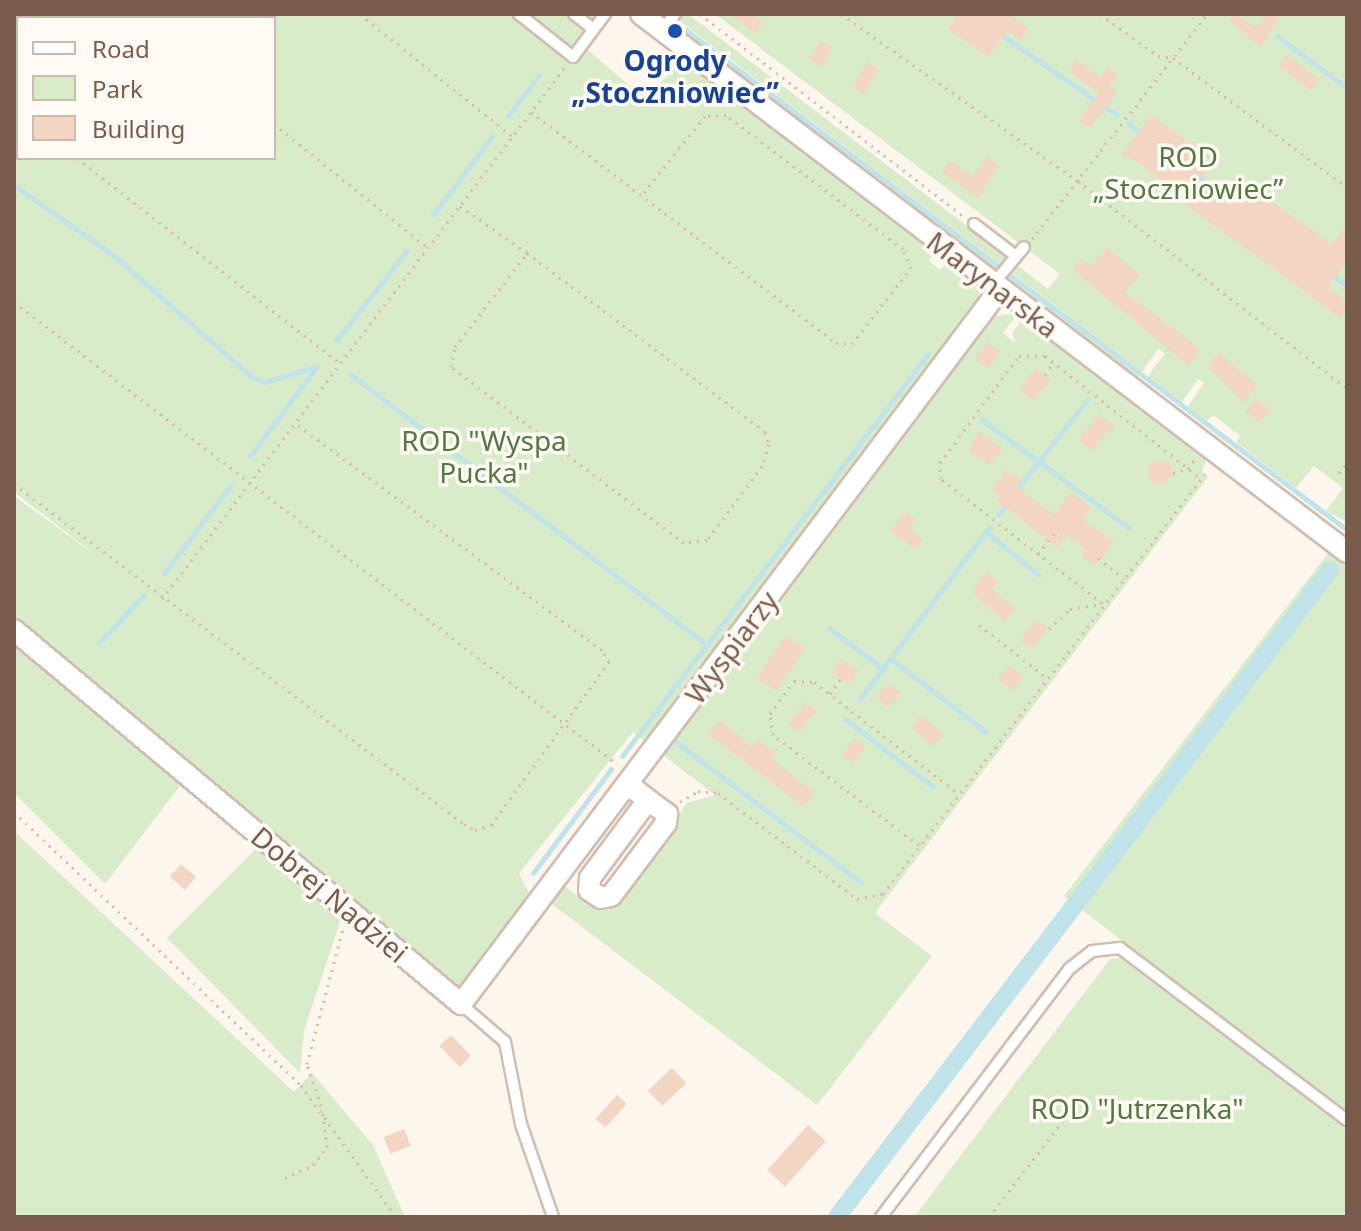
<!DOCTYPE html>
<html>
<head>
<meta charset="utf-8">
<style>
	body { margin:0 }
	#map { position:relative; width:1361px; height:1231px; overflow:hidden; background:#fdf6ec; font-family:"Noto Sans",sans-serif }
	div>[style] { position:absolute }
	.green>* { inset:0; background:#d8ecc9 }
	.stream>* { height:5px; margin:-2.5px; padding:0 2.5px; transform-origin:2.5px; border-radius:2.5px; background:#bfe3e8 }
	.canal>* { height:18px; margin:-9px; padding:0 9px; transform-origin:9px; border-radius:9px; background:#bfe3e8 }
	.building>* { inset:0; background:#f3d5c3; transform-origin:0 0 }
	.round { border-radius:50% }
	.path>* { height:3px; margin-top:-1.5px; transform-origin:0; background:repeating-linear-gradient(90deg,#d9b8a5 0 2px,transparent 0 8px) }
	.roads { filter:drop-shadow(2px 0 #d1beb0) drop-shadow(-2px 0 #d1beb0) drop-shadow(0 2px #d1beb0) drop-shadow(0 -2px #d1beb0) }
	.service>* { height:10px; margin:-5px; padding:0 5px; transform-origin:5px; border-radius:5px; background:#fff }
	.minor>* { height:20px; margin:-10px; padding:0 10px; transform-origin:10px; border-radius:10px; background:#fff }
	.dots>* { width:22px; height:22px; translate:-50% -50%; box-sizing:border-box; border:4px solid #fffaf3; border-radius:50% }
	span { translate:-50% -50%; white-space:nowrap; text-align:center; line-height:1.15; -webkit-text-stroke:7px #fffaf3; paint-order:stroke }
	.transit-label { font-size:28px; color:#164399; font-weight:700 }
	.park-label { font-size:28px; color:#537a41 }
	.street-label { font-size:28px; color:#7a5c4d }
	.frame { position:absolute; inset:0; border:16px solid #7a5c4d; pointer-events:none }
	.legend { position:absolute; left:16px; top:16px; width:260px; height:144px; box-sizing:border-box; background:#fffaf3; border:2px solid #cabbb1; margin:0; padding:10px 14px; list-style:none; font-size:24px; color:#7a5c4d }
	.legend li { display:flex; align-items:center; gap:16px; height:40px }
	.legend b { width:40px; border:2px solid #cabbb1 }
</style>
</head>
<body>
<div id="map">
	<div class="green">
		<i style="clip-path:polygon(evenodd,14px 14px,599px 14px,608px 21px,588px 50px,632px 88px,658px 86px,685px 56px,936px 249px,929px 261px,940px 270px,948px 261px,957px 266px,979px 285px,979px 298px,997px 316px,1019px 312px,1003px 333px,1015px 343px,1012px 333px,1025px 316px,1207px 456px,1202px 472px,1208px 477px,875px 913px,932px 956px,817px 1105px,549px 902px,562px 884px,597px 910px,609px 910px,687px 803px,715px 795px,633px 732px,519px 873px,529px 893px,463px 991px,347px 897px,183px 782px,105px 884px,14px 793px,14px 496px,101px 559px,14px 492px,14px 14px,18px 18px,274px 18px,274px 158px,18px 158px,18px 18px)"></i>
		<i style="clip-path:polygon(682px 14px,688px 14px,1008px 257px,1001px 265px,677px 19px)"></i>
		<i style="clip-path:polygon(715px 14px,1347px 14px,1347px 522px,1326px 511px,1343px 488px,1314px 466px,1296px 488px,1236px 442px,1240px 436px,1213px 415px,1207px 421px,1188px 406px,1204px 383px,1198px 379px,1182px 402px,1148px 376px,1165px 353px,1158px 349px,1142px 372px,1011px 272px,1017px 265px,1048px 289px,1060px 274px)"></i>
		<i style="clip-path:polygon(673px 23px,998px 269px,992px 275px,669px 28px)"></i>
		<i style="clip-path:polygon(1008px 276px,1139px 376px,1134px 382px,1002px 283px)"></i>
		<i style="clip-path:polygon(1329px 552px,1347px 566px,1347px 1114px,1064px 896px)"></i>
		<i style="clip-path:polygon(14px 831px,294px 1092px,312px 1073px,373px 1145px,405px 1217px,14px 1217px)"></i>
		<i style="clip-path:polygon(261px 844px,343px 913px,304px 1031px,300px 1073px,167px 938px)"></i>
		<i style="clip-path:polygon(1120px 958px,1347px 1130px,1347px 1217px,914px 1217px,1110px 959px)"></i>
	</div>
	<div class="stream">
		<i style="left:665px;top:14px;width:855px;rotate:37.11deg"></i>
		<i style="left:1000px;top:34px;width:142px;rotate:34.7deg"></i>
		<i style="left:1277px;top:36px;width:87px;rotate:36.6deg"></i>
		<i style="left:508px;top:116px;width:51px;rotate:-52.9deg"></i>
		<i style="left:1128px;top:123px;width:20px;rotate:37deg"></i>
		<i style="left:1197px;top:174px;width:39px;rotate:37deg"></i>
		<i style="left:14px;top:185px;width:121px;rotate:35.3deg"></i>
		<i style="left:113px;top:255px;width:185px;rotate:41.3deg"></i>
		<i style="left:252px;top:377px;width:14px;rotate:21deg"></i>
		<i style="left:265px;top:382px;width:54px;rotate:-17.1deg"></i>
		<i style="left:433px;top:215px;width:99px;rotate:-53.2deg"></i>
		<i style="left:1332px;top:275px;width:19px;rotate:36deg"></i>
		<i style="left:336px;top:341px;width:115px;rotate:-52deg"></i>
		<i style="left:350px;top:374px;width:448px;rotate:37.2deg"></i>
		<i style="left:982px;top:420px;width:182px;rotate:36.3deg"></i>
		<i style="left:250px;top:456px;width:111px;rotate:-53.4deg"></i>
		<i style="left:1016px;top:490px;width:115px;rotate:-51.7deg"></i>
		<i style="left:998px;top:515px;width:16px;rotate:-52deg"></i>
		<i style="left:986px;top:532px;width:68px;rotate:39.1deg"></i>
		<i style="left:164px;top:573px;width:109px;rotate:-52.8deg"></i>
		<i style="left:829px;top:628px;width:68px;rotate:37.2deg"></i>
		<i style="left:99px;top:643px;width:66px;rotate:-46.8deg"></i>
		<i style="left:891px;top:659px;width:120px;rotate:37.5deg"></i>
		<i style="left:860px;top:699px;width:215px;rotate:-53.1deg"></i>
		<i style="left:845px;top:719px;width:110px;rotate:37.6deg"></i>
		<i style="left:676px;top:742px;width:233px;rotate:37.2deg"></i>
		<i style="left:622px;top:756px;width:505px;rotate:-52.72deg"></i>
		<i style="left:533px;top:873px;width:130px;rotate:-53.1deg"></i>
	</div>
	<div class="canal">
		<i style="left:837px;top:1217px;width:813px;rotate:-52.69deg"></i>
	</div>
	<div class="building">
		<i style="clip-path:polygon(730px 14px,752px 14px,763px 23px,755px 33px)"></i>
		<i style="clip-path:polygon(959px 14px,1009px 14px,1029px 29px,1020px 41px,1008px 31px,989px 57px,947px 29px)"></i>
		<i style="clip-path:polygon(1233px 14px,1257px 27px,1266px 14px,1282px 14px,1261px 47px,1229px 20px)"></i>
		<i style="clip-path:polygon(822px 41px,832px 48px,822px 68px,809px 58px)"></i>
		<i style="left:1287px;top:55px;width:40px;height:14px;rotate:37deg"></i>
		<i style="clip-path:polygon(1077px 60px,1100px 77px,1107px 67px,1118px 76px,1110px 86px,1118px 92px,1090px 128px,1079px 120px,1098px 93px,1069px 71px)"></i>
		<i style="clip-path:polygon(868px 62px,878px 70px,864px 95px,853px 86px)"></i>
		<i style="clip-path:polygon(1152px 115px,1214px 160px,1197px 183px,1218px 200px,1235px 176px,1332px 244px,1347px 225px,1347px 259px,1328px 287px,1347px 302px,1341px 318px,1186px 205px,1142px 164px,1121px 155px)"></i>
		<i style="clip-path:polygon(987px 157px,999px 166px,978px 198px,942px 171px,950px 160px,973px 177px)"></i>
		<i style="clip-path:polygon(1107px 247px,1140px 275px,1125px 292px,1201px 349px,1189px 366px,1073px 270px,1081px 259px,1091px 266px)"></i>
		<i style="left:987px;top:342px;width:17px;height:21px;rotate:36deg"></i>
		<i style="clip-path:polygon(1219px 353px,1257px 385px,1243px 402px,1208px 367px)"></i>
		<i style="left:1036px;top:368px;width:19px;height:27px;rotate:39deg"></i>
		<i style="left:1256px;top:398px;width:18px;height:17px;rotate:38deg"></i>
		<i style="clip-path:polygon(1099px 414px,1114px 426px,1091px 450px,1078px 440px)"></i>
		<i style="clip-path:polygon(978px 431px,1002px 448px,990px 465px,969px 451px)"></i>
		<i class="round" style="left:1148px;top:460px;width:24px;height:24px"></i>
		<i style="clip-path:polygon(1007px 470px,1021px 480px,1016px 486px,1055px 515px,1070px 492px,1092px 507px,1083px 520px,1114px 542px,1103px 558px,1093px 565px,1081px 557px,1087px 550px,1067px 535px,1057px 547px,997px 501px,1000px 497px,992px 490px)"></i>
		<i style="clip-path:polygon(906px 511px,915px 520px,909px 528px,923px 539px,915px 549px,890px 530px)"></i>
		<i style="clip-path:polygon(986px 572px,998px 582px,992px 589px,1015px 608px,1004px 622px,972px 591px)"></i>
		<i style="left:1036px;top:619px;width:16px;height:26px;rotate:38deg"></i>
		<i style="left:786px;top:635px;width:23px;height:52px;rotate:34deg"></i>
		<i style="left:841px;top:659px;width:21px;height:16px;rotate:35deg"></i>
		<i style="left:1008px;top:665px;width:19px;height:17px;rotate:36deg"></i>
		<i style="left:888px;top:683px;width:16px;height:19px;rotate:38deg"></i>
		<i style="left:806px;top:702px;width:14px;height:28px;rotate:39deg"></i>
		<i style="left:922px;top:715px;width:29px;height:16px;rotate:41deg"></i>
		<i style="clip-path:polygon(720px 720px,752px 747px,758px 739px,776px 753px,772px 759px,815px 792px,804px 807px,708px 734px)"></i>
		<i style="left:854px;top:738px;width:14px;height:21px;rotate:34deg"></i>
		<i style="left:181px;top:864px;width:20px;height:17px;rotate:41deg"></i>
		<i style="left:451px;top:1035px;width:29px;height:16px;rotate:46deg"></i>
		<i style="left:672px;top:1068px;width:21px;height:33px;rotate:47deg"></i>
		<i style="left:617px;top:1095px;width:13px;height:32px;rotate:42deg"></i>
		<i style="left:808px;top:1125px;width:24px;height:61px;rotate:42deg"></i>
		<i style="left:404px;top:1129px;width:18px;height:22px;rotate:68deg"></i>
	</div>
	<div class="path">
		<i style="left:360px;top:14px;width:195px;rotate:38.8deg"></i>
		<i style="left:700px;top:14px;width:334px;rotate:37.5deg"></i>
		<i style="left:841px;top:14px;width:290px;rotate:35.2deg"></i>
		<i style="left:1078px;top:181px;width:339px;rotate:37.6deg"></i>
		<i style="left:1100px;top:14px;width:72px;rotate:35.9deg"></i>
		<i style="left:1158px;top:56px;width:15px;rotate:8deg"></i>
		<i style="left:1173px;top:58px;width:217px;rotate:36.6deg"></i>
		<i style="left:531px;top:112px;width:383px;rotate:37.1deg"></i>
		<i style="left:836px;top:343px;width:16px;rotate:4deg"></i>
		<i style="left:852px;top:344px;width:96px;rotate:-52.2deg"></i>
		<i style="left:911px;top:268px;width:21px;rotate:-113deg"></i>
		<i style="left:903px;top:249px;width:222px;rotate:-142.9deg"></i>
		<i style="left:726px;top:115px;width:21px;rotate:177deg"></i>
		<i style="left:705px;top:116px;width:101px;rotate:128.6deg"></i>
		<i style="left:274px;top:124px;width:196px;rotate:38.8deg"></i>
		<i style="left:77px;top:158px;width:333px;rotate:38deg"></i>
		<i style="left:460px;top:206px;width:82px;rotate:35deg"></i>
		<i style="left:527px;top:253px;width:298px;rotate:36.9deg"></i>
		<i style="left:765px;top:432px;width:13px;rotate:72deg"></i>
		<i style="left:769px;top:444px;width:23px;rotate:108deg"></i>
		<i style="left:762px;top:466px;width:92px;rotate:126.6deg"></i>
		<i style="left:707px;top:540px;width:23px;rotate:173deg"></i>
		<i style="left:684px;top:543px;width:292px;rotate:-142.9deg"></i>
		<i style="left:451px;top:367px;width:20px;rotate:-79deg"></i>
		<i style="left:455px;top:347px;width:118px;rotate:-52.5deg"></i>
		<i style="left:1032px;top:239px;width:285px;rotate:-52.1deg"></i>
		<i style="left:14px;top:302px;width:760px;rotate:37.46deg"></i>
		<i style="left:1045px;top:375px;width:14px;rotate:-56deg"></i>
		<i style="left:1173px;top:473px;width:16px;rotate:-15deg"></i>
		<i style="left:1188px;top:469px;width:14px;rotate:-56deg"></i>
		<i style="left:1339px;top:473px;width:13px;rotate:-51deg"></i>
		<i style="left:14px;top:484px;width:564px;rotate:37.07deg"></i>
		<i style="left:464px;top:824px;width:13px;rotate:29deg"></i>
		<i style="left:475px;top:830px;width:17px;rotate:-17deg"></i>
		<i style="left:491px;top:825px;width:201px;rotate:-54.1deg"></i>
		<i style="left:609px;top:662px;width:14px;rotate:-120deg"></i>
		<i style="left:602px;top:650px;width:382px;rotate:-143.5deg"></i>
		<i style="left:1038px;top:554px;width:33px;rotate:-52deg"></i>
		<i style="left:1098px;top:558px;width:33px;rotate:38deg"></i>
		<i style="left:162px;top:599px;width:667px;rotate:-52.86deg"></i>
		<i style="left:1102px;top:603px;width:203px;rotate:-142.4deg"></i>
		<i style="left:941px;top:479px;width:16px;rotate:-94deg"></i>
		<i style="left:940px;top:463px;width:133px;rotate:-53.6deg"></i>
		<i style="left:1019px;top:356px;width:26px"></i>
		<i style="left:1045px;top:356px;width:197px;rotate:38.2deg"></i>
		<i style="left:979px;top:625px;width:86px;rotate:37.9deg"></i>
		<i style="left:1049px;top:629px;width:29px;rotate:-44deg"></i>
		<i style="left:1070px;top:609px;width:33px;rotate:-9deg"></i>
		<i style="left:830px;top:694px;width:19px;rotate:-54deg"></i>
		<i style="left:680px;top:802px;width:21px;rotate:-31deg"></i>
		<i style="left:698px;top:791px;width:20px;rotate:6deg"></i>
		<i style="left:718px;top:793px;width:175px;rotate:37.3deg"></i>
		<i style="left:857px;top:899px;width:26px;rotate:-11deg"></i>
		<i style="left:883px;top:894px;width:529px;rotate:-52.52deg"></i>
		<i style="left:14px;top:812px;width:396px;rotate:43.6deg"></i>
		<i style="left:301px;top:1085px;width:163px;rotate:54.3deg"></i>
		<i style="left:919px;top:845px;width:183px;rotate:-143deg"></i>
		<i style="left:773px;top:735px;width:21px;rotate:-98deg"></i>
		<i style="left:770px;top:714px;width:41px;rotate:-54deg"></i>
		<i style="left:794px;top:681px;width:20px;rotate:3deg"></i>
		<i style="left:814px;top:682px;width:183px;rotate:37.7deg"></i>
		<i style="left:321px;top:1106px;width:44px;rotate:-108.4deg"></i>
		<i style="left:307px;top:1064px;width:140px;rotate:-75.1deg"></i>
		<i style="left:285px;top:1178px;width:31px;rotate:-25deg"></i>
		<i style="left:313px;top:1165px;width:23px;rotate:-52deg"></i>
		<i style="left:327px;top:1147px;width:34px;rotate:-97deg"></i>
		<i style="left:989px;top:1217px;width:131px;rotate:-52.4deg"></i>
	</div>
	<div class="roads">
		<div class="service">
			<i style="left:519px;top:14px;width:69px;rotate:38.5deg"></i>
			<i style="left:573px;top:57px;width:54px;rotate:-53.3deg"></i>
			<i style="left:574px;top:14px;width:24px;rotate:38deg"></i>
			<i style="left:662px;top:30px;width:21px;rotate:-51deg"></i>
			<i style="left:974px;top:224px;width:53px;rotate:37.3deg"></i>
			<i style="left:993px;top:284px;width:48px;rotate:-50deg"></i>
			<i style="left:461px;top:1004px;width:58px;rotate:40.8deg"></i>
			<i style="left:505px;top:1042px;width:84px;rotate:79deg"></i>
			<i style="left:521px;top:1124px;width:98px;rotate:71deg"></i>
			<i style="left:881px;top:1217px;width:311px;rotate:-52.8deg"></i>
			<i style="left:1069px;top:969px;width:29px;rotate:-38deg"></i>
			<i style="left:1092px;top:951px;width:28px;rotate:-6deg"></i>
			<i style="left:1120px;top:948px;width:285px;rotate:37.2deg"></i>
		</div>
		<div class="minor">
			<i style="left:641px;top:14px;width:888px;rotate:37.31deg"></i>
			<i style="left:14px;top:630px;width:583px;rotate:39.92deg"></i>
			<i style="left:461px;top:1004px;width:895px;rotate:-52.99deg"></i>
			<i style="left:634px;top:789px;width:18px;rotate:38deg"></i>
			<i style="left:648px;top:800px;width:24px;rotate:36deg"></i>
			<i style="left:667px;top:814px;width:9px;rotate:96deg"></i>
			<i style="left:666px;top:823px;width:91px;rotate:127deg"></i>
			<i style="left:611px;top:896px;width:10px;rotate:169deg"></i>
			<i style="left:601px;top:898px;width:14px;rotate:-146deg"></i>
			<i style="left:589px;top:890px;width:12px;rotate:-85deg"></i>
			<i style="left:590px;top:878px;width:97px;rotate:-53.4deg"></i>
		</div>
	</div>
	<div class="dots">
		<i style="left:675px;top:31px;background:#1a4fb4"></i>
	</div>
	<div class="transit-label">
		<span style="left:675px;top:76px">Ogrody<br>„Stoczniowiec”</span>
	</div>
	<div class="park-label">
		<span style="left:1188px;top:172px">ROD<br>„Stoczniowiec”</span>
		<span style="left:484px;top:456px">ROD "Wyspa<br>Pucka"</span>
		<span style="left:1137px;top:1108px">ROD "Jutrzenka"</span>
	</div>
	<div class="street-label">
		<span style="left:993px;top:284px;rotate:37deg">Marynarska</span>
		<span style="left:731px;top:647px;rotate:-53deg">Wyspiarzy</span>
		<span style="left:330px;top:894px;rotate:40deg">Dobrej Nadziei</span>
	</div>
	<div class="frame"></div>
	<ul class="legend">
	<li><b style="height:10px;background:#fff"></b>Road</li>
	<li><b style="height:22px;background:#d8ecc9"></b>Park</li>
	<li><b style="height:22px;background:#f3d5c3"></b>Building</li>
	</ul>
</div>
</body>
</html>
